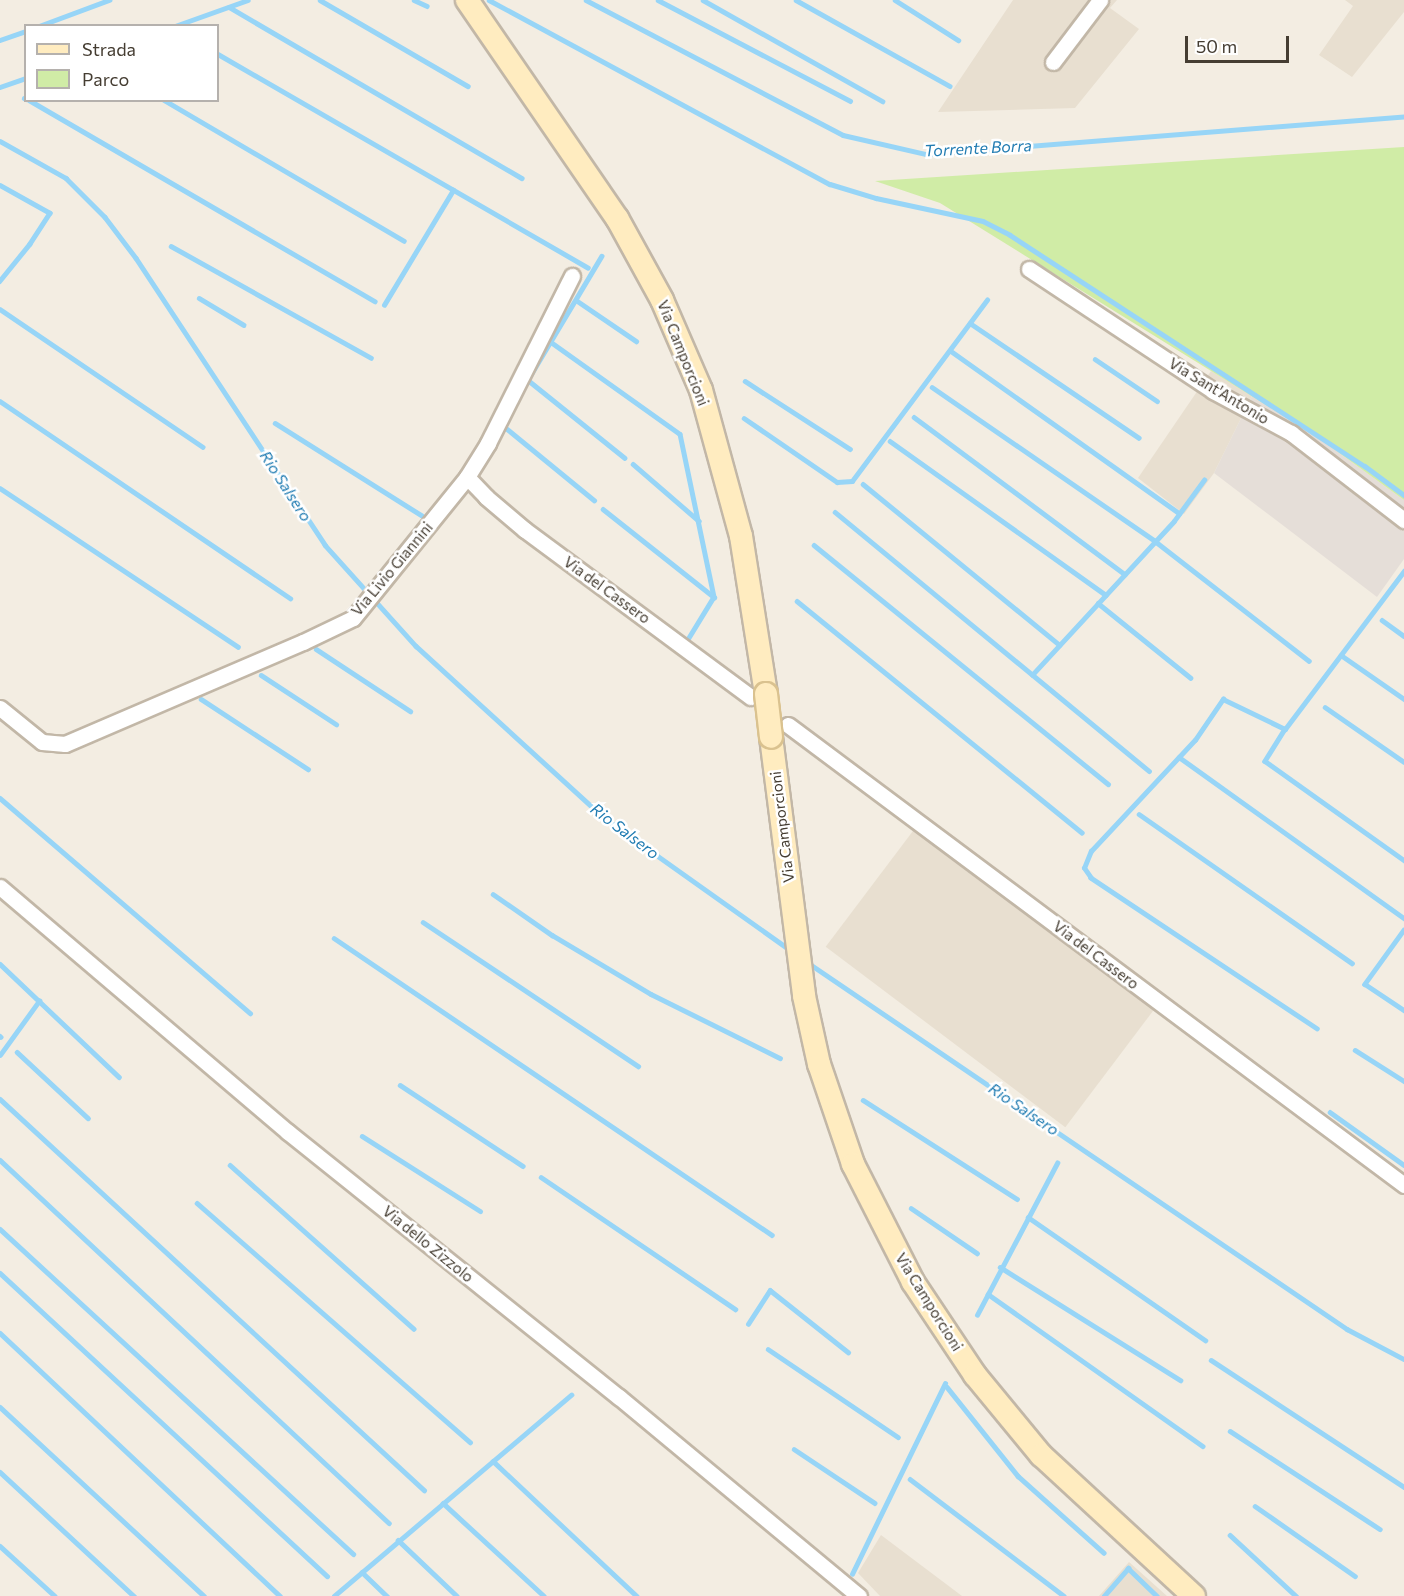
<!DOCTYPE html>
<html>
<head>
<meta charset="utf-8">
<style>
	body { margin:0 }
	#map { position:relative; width:1404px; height:1596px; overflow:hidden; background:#f3ede2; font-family:Commissioner,sans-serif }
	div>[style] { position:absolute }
	.residential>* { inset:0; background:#e8dfd0; transform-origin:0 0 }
	.industrial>* { inset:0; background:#e5ded8 }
	.green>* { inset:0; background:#d0eca6 }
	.stream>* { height:4.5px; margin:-2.25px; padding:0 2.25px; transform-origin:2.25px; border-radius:2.25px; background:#97d5f7 }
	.roads { filter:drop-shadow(2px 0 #c2b7a7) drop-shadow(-2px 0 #c2b7a7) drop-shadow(0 2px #c2b7a7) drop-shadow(0 -2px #c2b7a7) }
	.minor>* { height:15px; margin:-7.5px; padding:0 7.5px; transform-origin:7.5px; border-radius:7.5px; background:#fff }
	.secondary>* { height:22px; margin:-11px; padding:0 11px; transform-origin:11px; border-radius:11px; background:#ffecc0 }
	.bridges { filter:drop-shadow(2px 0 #dac28f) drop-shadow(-2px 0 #dac28f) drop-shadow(0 2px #dac28f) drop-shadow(0 -2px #dac28f) }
	.secondary-bridge>* { height:22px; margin:-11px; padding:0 11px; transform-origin:11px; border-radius:11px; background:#ffecc0 }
	span { translate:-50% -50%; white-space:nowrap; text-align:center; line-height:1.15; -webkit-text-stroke:5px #fff; paint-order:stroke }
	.street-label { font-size:15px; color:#453d32 }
	.water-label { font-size:16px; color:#217cb2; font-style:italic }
	.legend { position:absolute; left:24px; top:24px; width:195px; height:78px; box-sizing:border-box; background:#fff; border:2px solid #b5b1ad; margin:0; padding:8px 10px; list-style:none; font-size:18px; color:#453d32 }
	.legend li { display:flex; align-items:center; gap:12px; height:30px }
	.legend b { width:30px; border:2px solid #b5b1ad }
	.scale { position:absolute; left:1185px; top:36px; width:104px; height:27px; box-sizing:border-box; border:3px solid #453d32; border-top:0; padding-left:8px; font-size:18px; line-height:21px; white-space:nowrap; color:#453d32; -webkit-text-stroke:4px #fff; paint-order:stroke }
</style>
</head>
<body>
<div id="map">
	<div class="residential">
		<i style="clip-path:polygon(1013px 0,1117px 0,1110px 8px,1139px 29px,1075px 108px,938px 112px)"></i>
		<i style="clip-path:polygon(1345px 0,1404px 0,1404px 12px,1352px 77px,1319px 55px,1353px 6px)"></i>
		<i style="clip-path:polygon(1211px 371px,1252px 396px,1214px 473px,1184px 514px,1138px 478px)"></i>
		<i style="left:925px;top:815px;width:300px;height:165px;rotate:37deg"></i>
		<i style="clip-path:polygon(881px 1535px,962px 1596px,880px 1596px,858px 1573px)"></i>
		<i style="clip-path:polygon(1129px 1562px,1167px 1596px,1099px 1596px)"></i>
	</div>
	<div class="industrial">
		<i style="clip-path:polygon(1252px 396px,1316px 436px,1404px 500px,1404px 559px,1377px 597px,1214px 473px)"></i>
	</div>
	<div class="green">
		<i style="clip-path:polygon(1404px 147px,1404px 500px,1316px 436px,940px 203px,875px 181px)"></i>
	</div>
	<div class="stream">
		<i style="left:320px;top:0;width:171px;rotate:30.2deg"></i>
		<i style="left:414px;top:0;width:14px;rotate:25deg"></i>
		<i style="left:489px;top:0;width:387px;rotate:28.4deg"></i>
		<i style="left:830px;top:184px;width:48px;rotate:16.9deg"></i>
		<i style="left:876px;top:198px;width:109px;rotate:12.1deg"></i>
		<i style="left:983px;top:221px;width:30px;rotate:27deg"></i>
		<i style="left:1010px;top:235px;width:424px;rotate:33.1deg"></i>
		<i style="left:1365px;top:466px;width:49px;rotate:36.6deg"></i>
		<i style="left:586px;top:0;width:290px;rotate:27.7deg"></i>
		<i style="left:843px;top:135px;width:85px;rotate:12.9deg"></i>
		<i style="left:926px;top:154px;width:480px;rotate:-4.5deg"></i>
		<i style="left:658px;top:0;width:217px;rotate:27.7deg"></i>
		<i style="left:703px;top:0;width:206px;rotate:29.4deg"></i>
		<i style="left:796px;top:0;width:176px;rotate:29.2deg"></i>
		<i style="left:895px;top:0;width:75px;rotate:32.4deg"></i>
		<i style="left:229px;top:7px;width:339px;rotate:30.3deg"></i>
		<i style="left:39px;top:26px;width:75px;rotate:-20.4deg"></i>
		<i style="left:175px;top:26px;width:77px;rotate:-19.6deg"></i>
		<i style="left:0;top:40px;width:28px;rotate:-19deg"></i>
		<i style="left:218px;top:54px;width:427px;rotate:30deg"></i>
		<i style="left:0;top:87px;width:28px;rotate:-19deg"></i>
		<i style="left:24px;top:98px;width:2px;rotate:27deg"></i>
		<i style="left:29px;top:100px;width:400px;rotate:30.2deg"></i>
		<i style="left:164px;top:100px;width:278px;rotate:30.4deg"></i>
		<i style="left:0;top:141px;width:76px;rotate:29.3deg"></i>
		<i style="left:66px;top:178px;width:55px;rotate:45deg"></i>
		<i style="left:105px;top:217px;width:51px;rotate:52.9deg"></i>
		<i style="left:136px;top:258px;width:344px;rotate:56.6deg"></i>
		<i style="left:325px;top:545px;width:136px;rotate:48deg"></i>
		<i style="left:416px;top:646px;width:253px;rotate:42.4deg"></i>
		<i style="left:603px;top:817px;width:229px;rotate:35.4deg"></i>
		<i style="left:0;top:185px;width:57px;rotate:29.2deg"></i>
		<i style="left:50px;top:213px;width:37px;rotate:123deg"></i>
		<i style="left:30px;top:244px;width:48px;rotate:129deg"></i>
		<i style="left:171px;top:246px;width:229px;rotate:29.2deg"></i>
		<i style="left:602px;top:256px;width:144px;rotate:120.8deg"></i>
		<i style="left:528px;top:380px;width:124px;rotate:38.8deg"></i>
		<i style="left:199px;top:298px;width:52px;rotate:31deg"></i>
		<i style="left:576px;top:300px;width:73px;rotate:34.3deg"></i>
		<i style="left:384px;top:305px;width:134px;rotate:-59deg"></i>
		<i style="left:0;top:309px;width:245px;rotate:34.2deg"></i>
		<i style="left:970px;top:323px;width:204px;rotate:34.2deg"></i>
		<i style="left:551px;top:342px;width:158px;rotate:35.5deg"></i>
		<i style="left:680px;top:434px;width:167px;rotate:78.2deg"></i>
		<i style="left:714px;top:597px;width:48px;rotate:121.4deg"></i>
		<i style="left:951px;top:351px;width:280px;rotate:35.4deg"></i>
		<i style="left:1095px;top:359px;width:75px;rotate:34.1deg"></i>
		<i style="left:745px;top:381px;width:125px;rotate:32.9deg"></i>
		<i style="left:932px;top:387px;width:271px;rotate:34.6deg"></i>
		<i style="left:1155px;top:541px;width:195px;rotate:37.9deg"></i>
		<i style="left:0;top:401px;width:351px;rotate:34.2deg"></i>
		<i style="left:914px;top:417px;width:263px;rotate:36.7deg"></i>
		<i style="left:744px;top:418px;width:113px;rotate:34.5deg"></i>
		<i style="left:837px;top:482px;width:15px;rotate:-4deg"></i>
		<i style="left:852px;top:481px;width:226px;rotate:-53.3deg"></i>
		<i style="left:275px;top:423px;width:173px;rotate:32.2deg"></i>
		<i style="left:506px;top:428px;width:114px;rotate:39.3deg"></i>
		<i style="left:890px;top:441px;width:265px;rotate:35.5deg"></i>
		<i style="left:633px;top:464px;width:87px;rotate:40.8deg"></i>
		<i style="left:863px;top:484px;width:254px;rotate:39.3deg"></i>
		<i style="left:0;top:488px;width:286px;rotate:33.7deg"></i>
		<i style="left:603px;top:509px;width:142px;rotate:38.4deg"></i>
		<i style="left:835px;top:512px;width:407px;rotate:39.5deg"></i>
		<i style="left:814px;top:545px;width:379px;rotate:39.1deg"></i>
		<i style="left:797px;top:601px;width:367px;rotate:39.1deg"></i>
		<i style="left:1098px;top:603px;width:119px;rotate:38.9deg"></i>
		<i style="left:1382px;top:620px;width:27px;rotate:36deg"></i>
		<i style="left:316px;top:649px;width:113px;rotate:33.4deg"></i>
		<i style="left:1341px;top:655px;width:77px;rotate:34.9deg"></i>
		<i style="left:261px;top:675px;width:90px;rotate:33.2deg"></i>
		<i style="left:1032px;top:675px;width:209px;rotate:-47.3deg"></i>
		<i style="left:1174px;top:521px;width:51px;rotate:-53.8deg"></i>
		<i style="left:201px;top:699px;width:128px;rotate:33.2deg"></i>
		<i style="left:1325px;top:707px;width:96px;rotate:34.8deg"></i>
		<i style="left:1285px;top:729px;width:38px;rotate:122deg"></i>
		<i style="left:1265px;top:761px;width:171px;rotate:35.5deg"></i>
		<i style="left:1179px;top:757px;width:277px;rotate:35.6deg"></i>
		<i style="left:0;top:798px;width:330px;rotate:40.7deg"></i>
		<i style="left:1139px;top:814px;width:260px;rotate:35deg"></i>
		<i style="left:493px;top:894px;width:72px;rotate:34.8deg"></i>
		<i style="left:552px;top:935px;width:115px;rotate:30.8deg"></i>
		<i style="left:651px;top:994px;width:144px;rotate:26.4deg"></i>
		<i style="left:423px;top:922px;width:259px;rotate:33.8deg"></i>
		<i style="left:1404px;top:930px;width:67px;rotate:125.8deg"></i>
		<i style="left:1365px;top:984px;width:47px;rotate:33.7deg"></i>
		<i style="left:334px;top:938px;width:529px;rotate:34.14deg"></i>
		<i style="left:807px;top:962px;width:653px;rotate:34.2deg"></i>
		<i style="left:1347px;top:1329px;width:64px;rotate:27.8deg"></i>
		<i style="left:0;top:964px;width:164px;rotate:43.5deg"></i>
		<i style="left:1317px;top:1029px;width:272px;rotate:-146.3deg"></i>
		<i style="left:1091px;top:878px;width:12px;rotate:-125deg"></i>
		<i style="left:1084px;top:868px;width:18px;rotate:-68deg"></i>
		<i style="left:1091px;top:851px;width:152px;rotate:-46.9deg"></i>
		<i style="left:1195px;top:740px;width:50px;rotate:-55.7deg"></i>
		<i style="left:1223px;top:699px;width:69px;rotate:25.8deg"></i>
		<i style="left:1285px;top:729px;width:198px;rotate:-53deg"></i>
		<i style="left:0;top:1036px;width:1px;rotate:45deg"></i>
		<i style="left:1355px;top:1050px;width:58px;rotate:32.3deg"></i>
		<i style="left:17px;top:1052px;width:97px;rotate:42.9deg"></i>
		<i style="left:0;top:1055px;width:67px;rotate:-54.2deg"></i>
		<i style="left:400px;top:1085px;width:147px;rotate:33.4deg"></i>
		<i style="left:0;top:1099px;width:577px;rotate:42.68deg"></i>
		<i style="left:863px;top:1100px;width:183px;rotate:32.7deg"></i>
		<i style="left:1330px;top:1112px;width:91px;rotate:35.6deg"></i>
		<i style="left:362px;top:1136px;width:140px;rotate:32.4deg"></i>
		<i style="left:0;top:1160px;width:532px;rotate:43.02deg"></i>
		<i style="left:230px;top:1165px;width:246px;rotate:41.7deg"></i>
		<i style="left:541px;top:1177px;width:235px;rotate:34.2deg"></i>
		<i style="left:197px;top:1203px;width:363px;rotate:41.2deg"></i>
		<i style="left:911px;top:1208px;width:80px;rotate:34.3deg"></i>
		<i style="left:1028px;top:1217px;width:216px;rotate:34.8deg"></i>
		<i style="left:0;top:1229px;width:480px;rotate:42.6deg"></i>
		<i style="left:1000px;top:1267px;width:213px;rotate:32.1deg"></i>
		<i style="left:0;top:1273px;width:446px;rotate:42.8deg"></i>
		<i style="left:988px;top:1294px;width:263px;rotate:35.3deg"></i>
		<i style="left:977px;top:1315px;width:172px;rotate:-62.2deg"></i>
		<i style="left:748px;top:1324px;width:40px;rotate:-57.1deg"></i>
		<i style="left:770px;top:1290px;width:100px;rotate:38.5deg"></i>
		<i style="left:0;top:1333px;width:384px;rotate:43.2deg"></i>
		<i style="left:768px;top:1349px;width:157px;rotate:34.1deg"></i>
		<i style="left:1211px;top:1360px;width:231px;rotate:33.3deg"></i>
		<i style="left:947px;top:1387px;width:114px;rotate:51.4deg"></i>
		<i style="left:1018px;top:1476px;width:115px;rotate:41.8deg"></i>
		<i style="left:0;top:1407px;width:278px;rotate:42.8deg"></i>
		<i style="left:1230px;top:1431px;width:179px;rotate:33.2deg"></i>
		<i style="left:794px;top:1449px;width:97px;rotate:33.7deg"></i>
		<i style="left:493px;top:1461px;width:197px;rotate:43.2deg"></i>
		<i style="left:0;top:1472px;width:183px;rotate:42.8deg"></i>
		<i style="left:910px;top:1479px;width:193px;rotate:37.2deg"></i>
		<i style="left:443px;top:1503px;width:137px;rotate:42.6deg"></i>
		<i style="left:1255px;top:1506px;width:122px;rotate:35deg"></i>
		<i style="left:1230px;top:1535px;width:90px;rotate:42.7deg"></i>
		<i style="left:398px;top:1540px;width:81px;rotate:43.5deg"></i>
		<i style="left:0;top:1546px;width:74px;rotate:42.3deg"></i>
		<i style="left:362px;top:1572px;width:35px;rotate:44deg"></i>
		<i style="left:852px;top:1574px;width:212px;rotate:-64deg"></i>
		<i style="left:334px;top:1596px;width:311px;rotate:-40.3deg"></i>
		<i style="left:1104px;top:1596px;width:37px;rotate:-49deg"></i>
		<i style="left:1128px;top:1568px;width:40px;rotate:44deg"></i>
	</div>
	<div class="roads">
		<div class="minor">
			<i style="left:1053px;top:62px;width:78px;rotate:-52.8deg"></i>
			<i style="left:1029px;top:269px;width:221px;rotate:33.5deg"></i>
			<i style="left:1213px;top:391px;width:89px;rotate:28.3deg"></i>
			<i style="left:1291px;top:433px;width:143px;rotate:37.6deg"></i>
			<i style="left:467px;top:477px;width:28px;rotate:46deg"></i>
			<i style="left:486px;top:497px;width:51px;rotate:40.2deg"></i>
			<i style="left:525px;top:530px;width:281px;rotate:36.5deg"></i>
			<i style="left:0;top:708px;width:54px;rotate:39deg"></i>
			<i style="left:42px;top:742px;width:23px;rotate:5deg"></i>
			<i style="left:65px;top:744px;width:259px;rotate:-23.2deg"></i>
			<i style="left:303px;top:642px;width:55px;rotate:-25.6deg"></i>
			<i style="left:353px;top:618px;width:181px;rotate:-51deg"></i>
			<i style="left:467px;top:477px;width:40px;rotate:-58deg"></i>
			<i style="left:488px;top:443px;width:187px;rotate:-63.3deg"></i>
			<i style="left:788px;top:725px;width:769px;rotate:36.75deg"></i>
			<i style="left:0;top:887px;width:378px;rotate:40.4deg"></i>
			<i style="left:288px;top:1132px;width:424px;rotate:38.7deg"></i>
			<i style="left:619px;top:1397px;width:312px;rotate:39.7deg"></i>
		</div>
		<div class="secondary">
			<i style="left:467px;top:0;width:265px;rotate:55.5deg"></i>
			<i style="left:617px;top:218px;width:94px;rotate:61.2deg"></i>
			<i style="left:662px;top:300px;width:98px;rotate:66.6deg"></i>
			<i style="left:701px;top:390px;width:151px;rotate:74.7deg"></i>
			<i style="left:741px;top:536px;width:160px;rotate:81deg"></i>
			<i style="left:771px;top:737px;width:261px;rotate:82.7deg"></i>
			<i style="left:804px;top:996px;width:70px;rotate:77.6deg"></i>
			<i style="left:819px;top:1064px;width:106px;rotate:71.2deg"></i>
			<i style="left:853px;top:1164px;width:132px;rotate:63deg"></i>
			<i style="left:913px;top:1282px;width:112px;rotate:56.3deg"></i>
			<i style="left:975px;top:1375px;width:104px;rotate:50.5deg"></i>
			<i style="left:1041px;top:1455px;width:208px;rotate:42.7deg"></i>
		</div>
	</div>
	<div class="bridges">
		<div class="secondary-bridge">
			<i style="left:766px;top:694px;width:43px;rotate:83.4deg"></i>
		</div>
	</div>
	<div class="street-label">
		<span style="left:683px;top:353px;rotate:68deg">Via Camporcioni</span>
		<span style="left:1219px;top:391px;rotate:31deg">Via Sant'Antonio</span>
		<span style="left:392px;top:569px;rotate:-50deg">Via Livio Giannini</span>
		<span style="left:607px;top:590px;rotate:36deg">Via del Cassero</span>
		<span style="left:782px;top:827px;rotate:-97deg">Via Camporcioni</span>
		<span style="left:1096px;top:955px;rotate:37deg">Via del Cassero</span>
		<span style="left:428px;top:1244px;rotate:39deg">Via dello Zizzolo</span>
		<span style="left:929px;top:1302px;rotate:58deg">Via Camporcioni</span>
	</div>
	<div class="water-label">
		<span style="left:978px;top:148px;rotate:-3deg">Torrente Borra</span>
		<span style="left:286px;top:486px;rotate:57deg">Rio Salsero</span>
		<span style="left:625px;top:831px;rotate:37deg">Rio Salsero</span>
		<span style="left:1024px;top:1109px;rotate:34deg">Rio Salsero</span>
	</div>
	<ul class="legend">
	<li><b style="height:8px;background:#ffecc0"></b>Strada</li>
	<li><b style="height:16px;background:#d0eca6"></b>Parco</li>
	</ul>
	<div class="scale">50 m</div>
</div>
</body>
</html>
